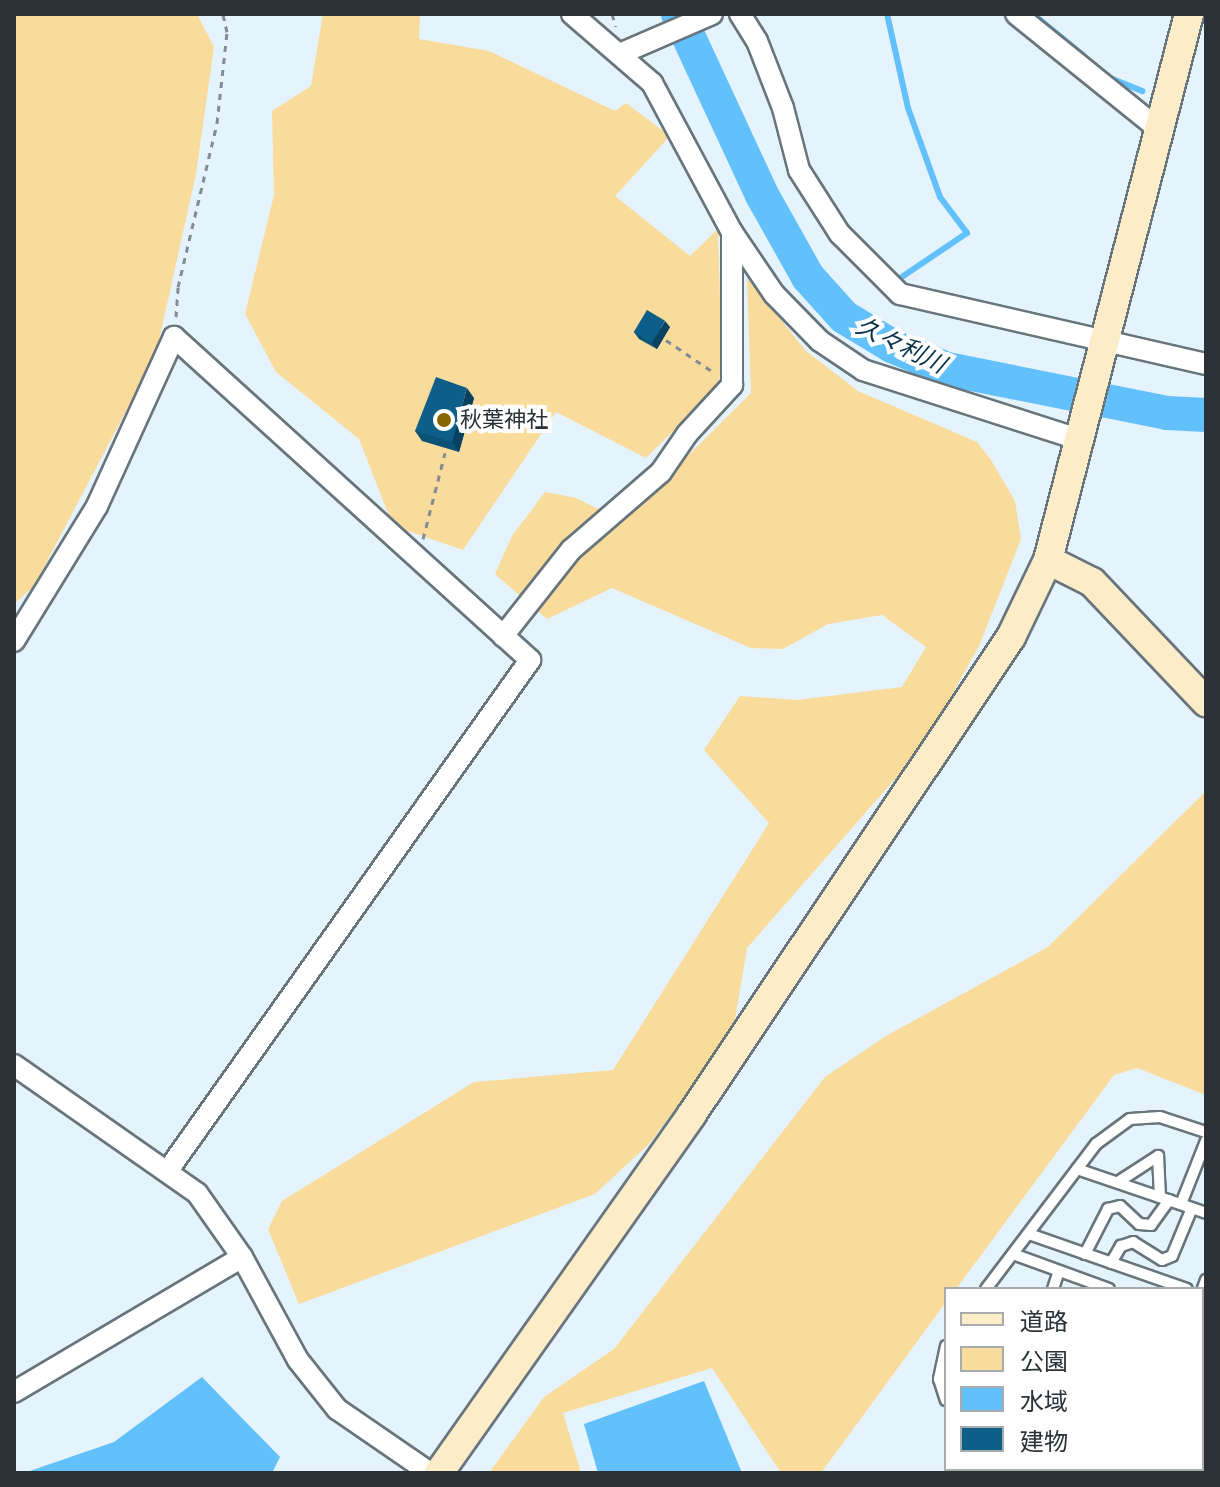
<!DOCTYPE html>
<html>
<head>
<meta charset="utf-8">
<style>
	body { margin:0 }
	#map { position:relative; width:1220px; height:1487px; overflow:hidden; background:#e5f3fd; font-family:Helvetica,"Noto Sans JP",sans-serif }
	div>[style] { position:absolute }
	.green>* { inset:0; background:#f9dc9b }
	.water>* { inset:0; background:#62c0fb }
	.stream>* { height:6px; margin:-3px; padding:0 3px; transform-origin:3px; border-radius:3px; background:#62c0fb }
	.river>* { height:34px; margin:-17px; padding:0 17px; transform-origin:17px; border-radius:17px; background:#62c0fb }
	.path>* { height:3px; margin-top:-1.5px; transform-origin:0; background:repeating-linear-gradient(90deg,#828c92 0 6px,transparent 0 12px) }
	.roads { filter:drop-shadow(2px 0 #68757d) drop-shadow(-2px 0 #68757d) drop-shadow(0 2px #68757d) drop-shadow(0 -2px #68757d) }
	.lane>* { height:10px; margin:-5px; padding:0 5px; transform-origin:5px; border-radius:5px; background:#fff }
	.street>* { height:20px; margin:-10px; padding:0 10px; transform-origin:10px; border-radius:10px; background:#fff }
	.secondary>* { height:28px; margin:-14px; padding:0 14px; transform-origin:14px; border-radius:14px; background:#fcedc8 }
	.wall>* { inset:0; background:#0b5276 }
	.shaded-wall>* { inset:0; background:#094260 }
	.building>* { inset:0; background:#0d5f89; transform-origin:0 0 }
	.dots>* { width:22px; height:22px; translate:-50% -50%; box-sizing:border-box; border:4px solid #fdfefd; border-radius:50% }
	span { translate:-50% -50%; white-space:nowrap; text-align:center; line-height:1.15; -webkit-text-stroke:8px #fdfefd; paint-order:stroke }
	.poi-label { font-size:22px; color:#2b3134 }
	.left { translate:0 -50%; text-align:left }
	.water-label { font-size:24px; color:#073249; font-style:italic }
	.frame { position:absolute; inset:0; border:16px solid #2b3134; pointer-events:none }
	.legend { position:absolute; left:944px; top:1287px; width:260px; height:184px; box-sizing:border-box; background:#fdfefd; border:2px solid #a9acad; margin:0; padding:10px 14px; list-style:none; font-size:24px; color:#2b3134 }
	.legend li { display:flex; align-items:center; gap:16px; height:40px }
	.legend b { width:40px; border:2px solid #a9acad }
</style>
</head>
<body>
<div id="map">
	<div class="green">
		<i style="clip-path:polygon(14px 14px,197px 14px,214px 47px,196px 174px,156px 354px,34px 586px,14px 604px)"></i>
		<i style="clip-path:polygon(323px 14px,420px 14px,419px 39px,489px 51px,615px 111px,626px 103px,670px 136px,615px 196px,690px 256px,718px 229px,722px 371px,715px 390px,646px 458px,556px 412px,463px 550px,393px 526px,359px 439px,276px 372px,245px 314px,274px 195px,272px 111px,311px 86px)"></i>
		<i style="clip-path:polygon(747px 278px,806px 351px,858px 391px,977px 442px,991px 460px,1015px 501px,1021px 539px,979px 646px,923px 747px,747px 948px,733px 1032px,649px 1144px,595px 1194px,299px 1304px,268px 1229px,282px 1201px,474px 1082px,613px 1070px,769px 823px,704px 750px,740px 696px,797px 700px,902px 687px,926px 647px,882px 615px,828px 624px,783px 649px,751px 648px,612px 588px,547px 619px,495px 574px,512px 536px,545px 492px,576px 498px,622px 521px,751px 393px)"></i>
		<i style="clip-path:polygon(1206px 791px,1206px 1095px,1137px 1068px,1114px 1075px,956px 1289px,946px 1289px,946px 1302px,821px 1473px,781px 1473px,712px 1368px,563px 1413px,581px 1473px,489px 1473px,544px 1397px,614px 1349px,825px 1077px,886px 1036px,1048px 947px)"></i>
	</div>
	<div class="water">
		<i style="clip-path:polygon(202px 1377px,280px 1457px,272px 1473px,24px 1473px,114px 1442px)"></i>
		<i style="clip-path:polygon(704px 1381px,742px 1473px,598px 1473px,584px 1424px)"></i>
	</div>
	<div class="stream">
		<i style="left:887px;top:14px;width:96px;rotate:77.4deg"></i>
		<i style="left:908px;top:108px;width:95px;rotate:70.2deg"></i>
		<i style="left:940px;top:197px;width:45px;rotate:53.1deg"></i>
		<i style="left:967px;top:233px;width:89px;rotate:146deg"></i>
		<i style="left:1033px;top:14px;width:65px;rotate:39.4deg"></i>
		<i style="left:1110px;top:78px;width:35px;rotate:22deg"></i>
	</div>
	<div class="river">
		<i style="left:678px;top:14px;width:200px;rotate:65.1deg"></i>
		<i style="left:762px;top:195px;width:94px;rotate:60.7deg"></i>
		<i style="left:808px;top:277px;width:54px;rotate:48deg"></i>
		<i style="left:844px;top:317px;width:56px;rotate:31.1deg"></i>
		<i style="left:892px;top:346px;width:60px;rotate:22.7deg"></i>
		<i style="left:947px;top:369px;width:224px;rotate:11.3deg"></i>
		<i style="left:1167px;top:413px;width:39px;rotate:3deg"></i>
	</div>
	<div class="path">
		<i style="left:612px;top:14px;width:13px;rotate:72deg"></i>
		<i style="left:176px;top:317px;width:30px;rotate:-86deg"></i>
		<i style="left:178px;top:287px;width:169px;rotate:-76.6deg"></i>
		<i style="left:217px;top:123px;width:92px;rotate:-83.7deg"></i>
		<i style="left:227px;top:32px;width:18px;rotate:-103deg"></i>
		<i style="left:666px;top:340px;width:57px;rotate:34.2deg"></i>
		<i style="left:423px;top:539px;width:89px;rotate:-75.7deg"></i>
	</div>
	<div class="roads">
		<div class="lane">
			<i style="left:1077px;top:1169px;width:136px;rotate:18.8deg"></i>
			<i style="left:1118px;top:1182px;width:48px;rotate:-33deg"></i>
			<i style="left:1158px;top:1156px;width:41px;rotate:87.2deg"></i>
			<i style="left:1181px;top:1204px;width:68px;rotate:-68.4deg"></i>
			<i style="left:1029px;top:1234px;width:167px;rotate:19.2deg"></i>
			<i style="left:1013px;top:1254px;width:102px;rotate:20deg"></i>
			<i style="left:1085px;top:1254px;width:51px;rotate:-62.9deg"></i>
			<i style="left:1108px;top:1209px;width:12px;rotate:-14deg"></i>
			<i style="left:1120px;top:1206px;width:26px;rotate:43deg"></i>
			<i style="left:1139px;top:1224px;width:12px;rotate:5deg"></i>
			<i style="left:1151px;top:1225px;width:31px;rotate:-54deg"></i>
			<i style="left:1111px;top:1263px;width:20px;rotate:-60deg"></i>
			<i style="left:1121px;top:1246px;width:13px;rotate:-18deg"></i>
			<i style="left:1133px;top:1242px;width:34px;rotate:32deg"></i>
			<i style="left:1162px;top:1260px;width:11px;rotate:-22deg"></i>
			<i style="left:1172px;top:1256px;width:52px;rotate:-67.4deg"></i>
			<i style="left:986px;top:1289px;width:182px;rotate:-52.8deg"></i>
			<i style="left:1096px;top:1144px;width:42px;rotate:-36.3deg"></i>
			<i style="left:1130px;top:1119px;width:30px;rotate:-4deg"></i>
			<i style="left:1160px;top:1117px;width:48px;rotate:18.1deg"></i>
			<i style="left:1053px;top:1289px;width:19px;rotate:-72deg"></i>
			<i style="left:1202px;top:1291px;width:12px;rotate:-70deg"></i>
			<i style="left:1202px;top:1322px;width:4px;rotate:14deg"></i>
			<i style="left:946px;top:1346px;width:34px;rotate:102deg"></i>
			<i style="left:939px;top:1379px;width:22px;rotate:72deg"></i>
			<i style="left:1202px;top:1406px;width:6px;rotate:-51deg"></i>
			<i style="left:1202px;top:1426px;width:4px;rotate:27deg"></i>
			<i style="left:1088px;top:1469px;width:12px;rotate:20deg"></i>
			<i style="left:1135px;top:1473px;width:4px;rotate:-76deg"></i>
		</div>
		<div class="street">
			<i style="left:572px;top:14px;width:106px;rotate:40.8deg"></i>
			<i style="left:652px;top:83px;width:169px;rotate:61.8deg"></i>
			<i style="left:732px;top:232px;width:75px;rotate:55.9deg"></i>
			<i style="left:774px;top:294px;width:66px;rotate:45.6deg"></i>
			<i style="left:820px;top:341px;width:52px;rotate:34deg"></i>
			<i style="left:863px;top:370px;width:226px;rotate:17.8deg"></i>
			<i style="left:740px;top:14px;width:32px;rotate:58deg"></i>
			<i style="left:757px;top:41px;width:72px;rotate:68.8deg"></i>
			<i style="left:783px;top:108px;width:64px;rotate:75.5deg"></i>
			<i style="left:799px;top:170px;width:76px;rotate:57.4deg"></i>
			<i style="left:840px;top:234px;width:85px;rotate:45deg"></i>
			<i style="left:900px;top:294px;width:314px;rotate:12.9deg"></i>
			<i style="left:1016px;top:14px;width:185px;rotate:38.9deg"></i>
			<i style="left:622px;top:53px;width:98px;rotate:-23.4deg"></i>
			<i style="left:503px;top:636px;width:110px;rotate:-51.7deg"></i>
			<i style="left:571px;top:550px;width:119px;rotate:-40.9deg"></i>
			<i style="left:661px;top:472px;width:46px;rotate:-55.6deg"></i>
			<i style="left:687px;top:434px;width:67px;rotate:-47.4deg"></i>
			<i style="left:732px;top:385px;width:153px;rotate:-90deg"></i>
			<i style="left:14px;top:641px;width:158px;rotate:-58.4deg"></i>
			<i style="left:97px;top:506px;width:186px;rotate:-65.5deg"></i>
			<i style="left:174px;top:337px;width:481px;rotate:42.2deg"></i>
			<i style="left:530px;top:660px;width:624px;rotate:125.35deg"></i>
			<i style="left:14px;top:1065px;width:223px;rotate:35deg"></i>
			<i style="left:197px;top:1193px;width:78px;rotate:54.9deg"></i>
			<i style="left:242px;top:1257px;width:117px;rotate:61.5deg"></i>
			<i style="left:298px;top:1360px;width:63px;rotate:51.5deg"></i>
			<i style="left:337px;top:1409px;width:113px;rotate:34.5deg"></i>
			<i style="left:14px;top:1392px;width:265px;rotate:-30.6deg"></i>
		</div>
		<div class="secondary">
			<i style="left:1048px;top:560px;width:49px;rotate:26.6deg"></i>
			<i style="left:1092px;top:582px;width:166px;rotate:46.5deg"></i>
			<i style="left:439px;top:1473px;width:439px;rotate:-54.8deg"></i>
			<i style="left:692px;top:1114px;width:574px;rotate:-56.23deg"></i>
			<i style="left:1011px;top:637px;width:85px;rotate:-64.3deg"></i>
			<i style="left:1048px;top:560px;width:564px;rotate:-75.52deg"></i>
		</div>
	</div>
	<div class="wall">
		<i style="clip-path:polygon(670px 327px,657px 349px,639px 339px,634px 332px)"></i>
		<i style="clip-path:polygon(474px 398px,459px 452px,422px 441px,415px 431px)"></i>
	</div>
	<div class="shaded-wall">
		<i style="clip-path:polygon(665px 321px,670px 327px,657px 349px,652px 343px)"></i>
		<i style="clip-path:polygon(467px 388px,474px 398px,459px 452px,452px 442px)"></i>
	</div>
	<div class="building">
		<i style="left:647px;top:310px;width:21px;height:26px;rotate:31deg"></i>
		<i style="clip-path:polygon(436px 377px,467px 388px,452px 442px,415px 431px)"></i>
	</div>
	<div class="dots">
		<i style="left:444px;top:420px;background:#876601"></i>
	</div>
	<div class="poi-label">
		<span class="left" style="left:460px;top:420px">秋葉神社</span>
	</div>
	<div class="water-label">
		<span style="left:901px;top:345px;rotate:26deg">久々利川</span>
	</div>
	<div class="frame"></div>
	<ul class="legend">
	<li><b style="height:10px;background:#fcedc8"></b>道路</li>
	<li><b style="height:22px;background:#f9dc9b"></b>公園</li>
	<li><b style="height:22px;background:#62c0fb"></b>水域</li>
	<li><b style="height:22px;background:#0d5f89"></b>建物</li>
	</ul>
</div>
</body>
</html>
